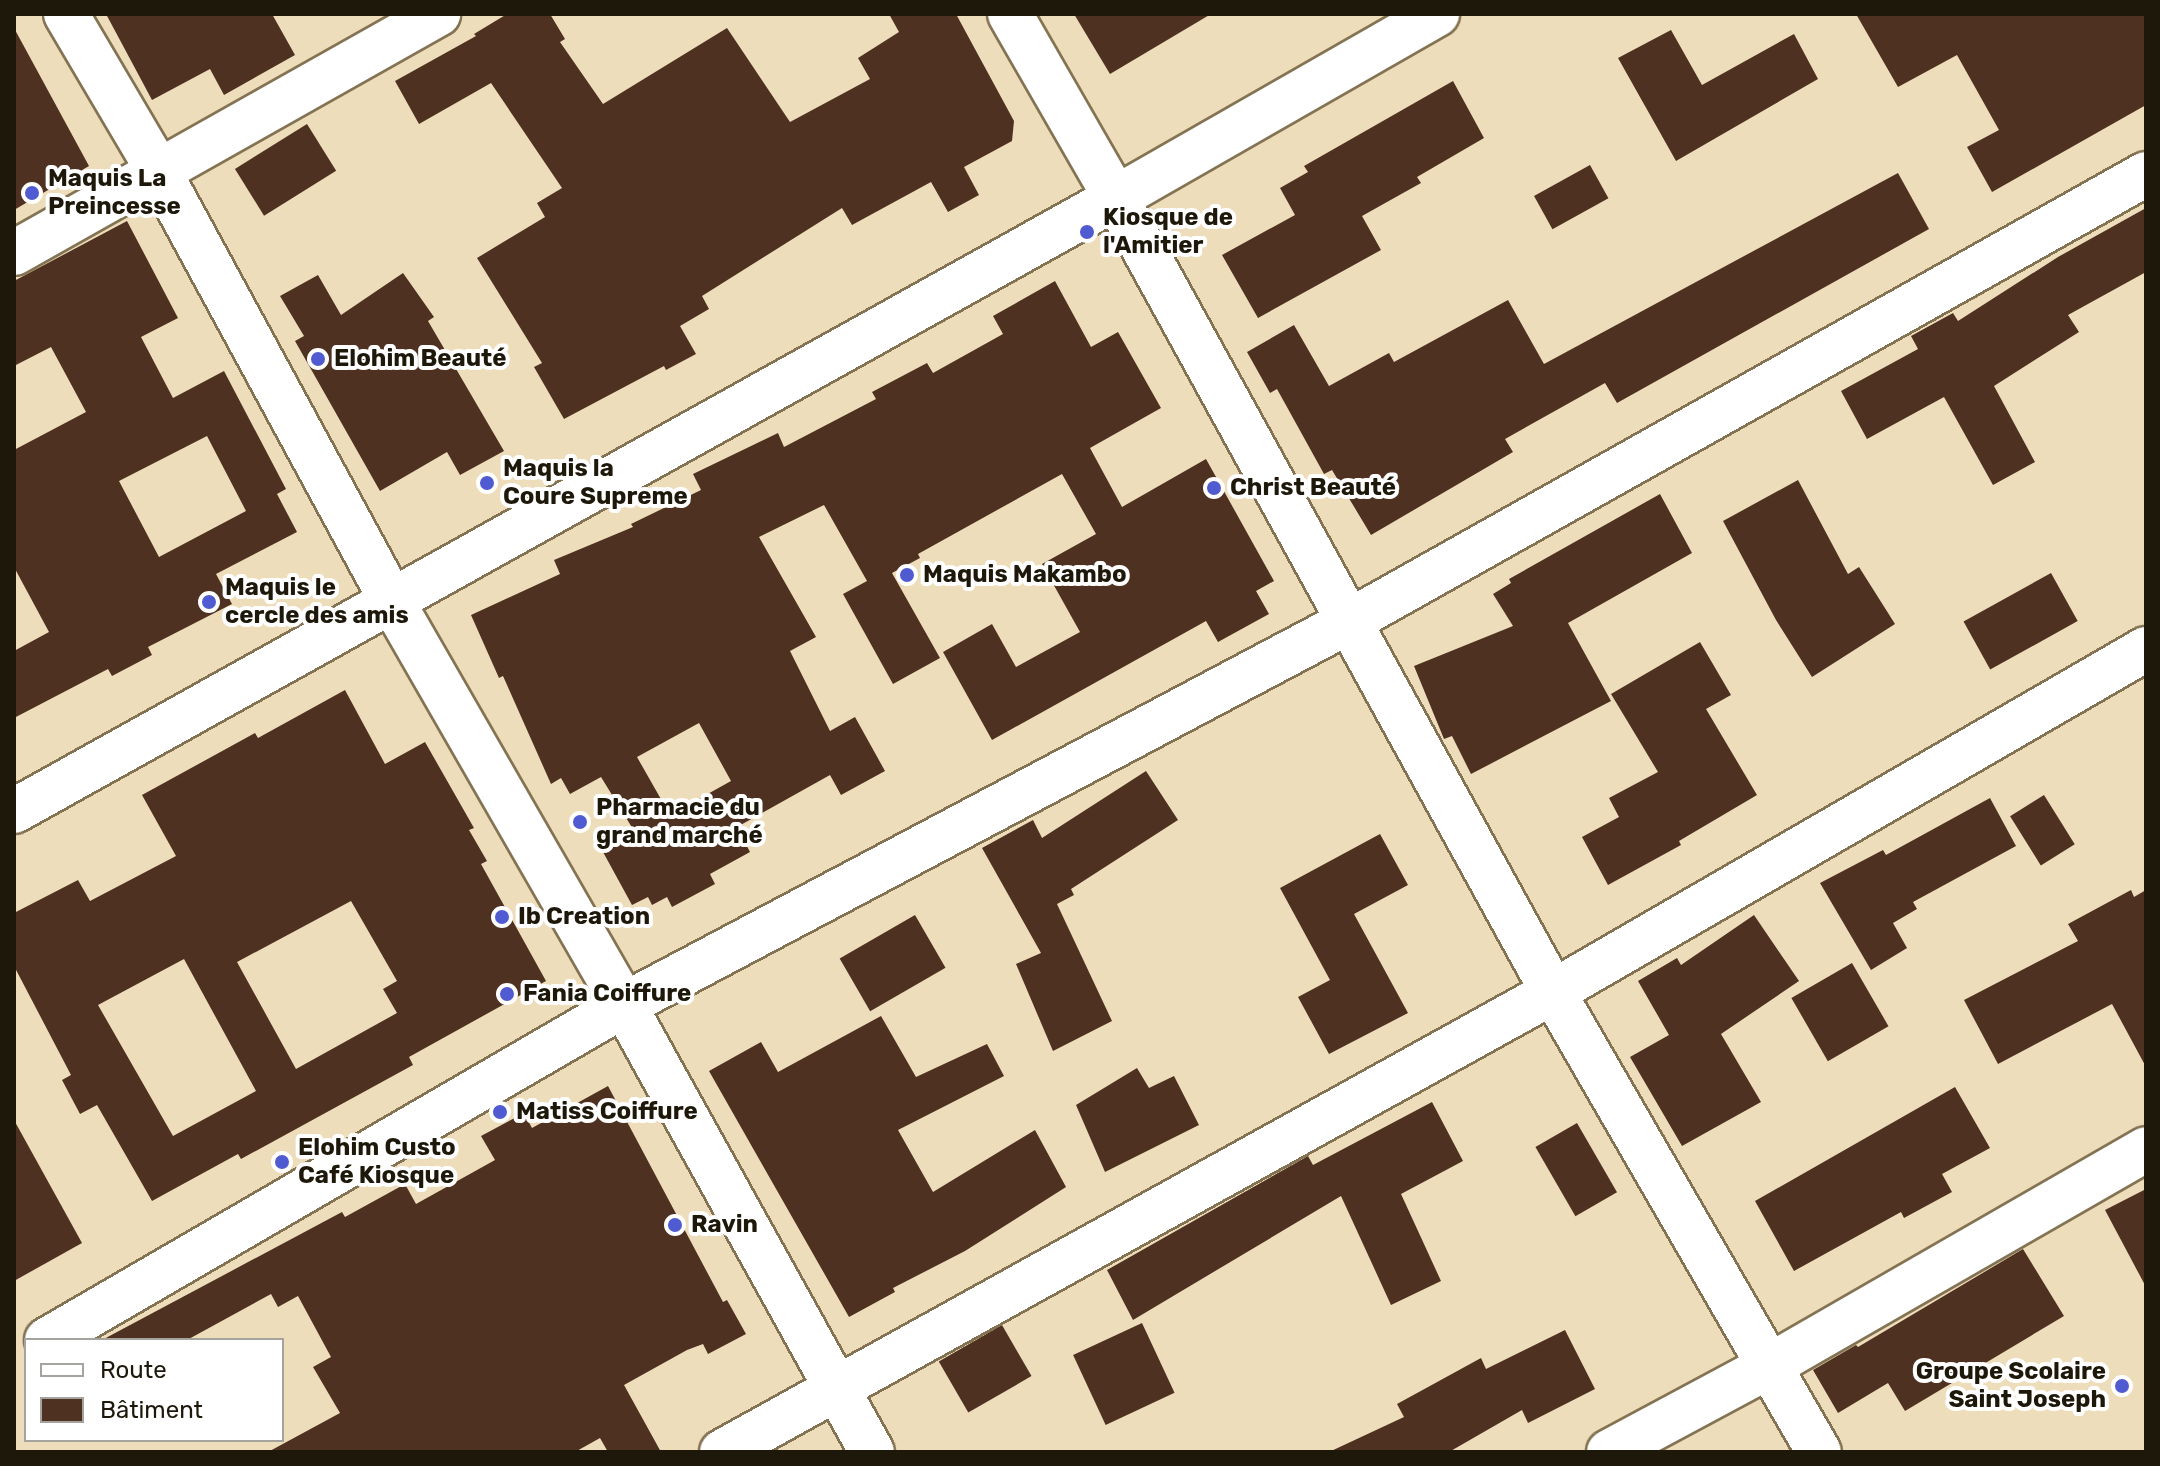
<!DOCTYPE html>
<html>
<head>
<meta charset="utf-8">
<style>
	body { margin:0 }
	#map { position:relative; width:2160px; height:1466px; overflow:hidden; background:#eeddba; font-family:Rubik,sans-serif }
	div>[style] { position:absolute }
	.building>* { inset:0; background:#4e3121; transform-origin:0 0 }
	.roads { filter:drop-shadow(2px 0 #837353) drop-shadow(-2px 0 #837353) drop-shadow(0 2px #837353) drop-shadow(0 -2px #837353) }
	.minor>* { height:44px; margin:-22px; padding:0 22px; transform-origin:22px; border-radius:22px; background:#fff }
	.tertiary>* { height:44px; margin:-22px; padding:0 22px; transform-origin:22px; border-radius:22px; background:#fff }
	.dots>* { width:22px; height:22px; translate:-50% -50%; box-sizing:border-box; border:4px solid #fff; border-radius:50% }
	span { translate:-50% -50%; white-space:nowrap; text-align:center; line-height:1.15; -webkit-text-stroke:8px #fff; paint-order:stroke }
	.poi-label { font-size:24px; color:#1e180b; font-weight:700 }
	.left { translate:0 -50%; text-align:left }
	.right { translate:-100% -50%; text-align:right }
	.frame { position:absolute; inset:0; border:16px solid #1e180b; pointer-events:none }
	.legend { position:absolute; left:24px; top:1338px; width:260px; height:104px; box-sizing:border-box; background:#fff; border:2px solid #a5a39d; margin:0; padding:10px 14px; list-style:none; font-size:24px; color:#1e180b }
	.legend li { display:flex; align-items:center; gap:16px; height:40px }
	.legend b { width:40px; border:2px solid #a5a39d }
</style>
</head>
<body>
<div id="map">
	<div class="building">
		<i style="clip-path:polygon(106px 14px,272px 14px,295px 55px,224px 95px,210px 69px,152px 100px)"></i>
		<i style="clip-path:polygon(507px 14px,550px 14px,565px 39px,560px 42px,603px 104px,727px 28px,790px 122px,870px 79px,858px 58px,899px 32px,889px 14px,956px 14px,1014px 121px,1012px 141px,964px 167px,979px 195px,948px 212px,931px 182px,852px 225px,842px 208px,702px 296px,709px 309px,680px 326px,696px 354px,666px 370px,664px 366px,564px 419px,534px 367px,542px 363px,477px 258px,545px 217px,537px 203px,562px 188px,491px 83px,419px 124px,395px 81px,476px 36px,474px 34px)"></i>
		<i style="clip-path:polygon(1074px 14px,1211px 14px,1110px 74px)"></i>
		<i style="clip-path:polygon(1856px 14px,2146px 14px,2146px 105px,1992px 192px,1967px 147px,1999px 130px,1957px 55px,1898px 87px)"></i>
		<i style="clip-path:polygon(14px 28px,89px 166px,14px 210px)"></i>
		<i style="clip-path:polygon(1671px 30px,1702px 85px,1794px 34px,1818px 79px,1676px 161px,1618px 58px)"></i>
		<i style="clip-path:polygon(1453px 81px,1484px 138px,1417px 177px,1421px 183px,1362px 216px,1381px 250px,1258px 318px,1222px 255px,1295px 215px,1280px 188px,1308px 172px,1304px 166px)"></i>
		<i style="left:307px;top:124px;width:55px;height:85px;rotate:58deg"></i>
		<i style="left:1590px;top:165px;width:38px;height:64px;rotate:61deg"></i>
		<i style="clip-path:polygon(1898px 173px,1929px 229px,1617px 403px,1605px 383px,1505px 439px,1513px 452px,1371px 535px,1332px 470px,1324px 474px,1277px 389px,1270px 393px,1247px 352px,1294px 325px,1329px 386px,1389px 353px,1394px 362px,1508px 300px,1544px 364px)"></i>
		<i style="clip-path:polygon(2146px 208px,2146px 272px,2068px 315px,2079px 332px,1994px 386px,2035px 462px,1993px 485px,1944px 397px,1867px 439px,1841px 391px,1918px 349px,1911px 336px,1953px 313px,1958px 321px,2058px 257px)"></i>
		<i style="clip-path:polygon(evenodd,127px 221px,178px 318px,141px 337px,173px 398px,224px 371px,286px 489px,277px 494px,297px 532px,216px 574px,232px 604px,148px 647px,152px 655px,112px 676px,108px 669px,14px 718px,14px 651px,49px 632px,14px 567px,14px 450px,86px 412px,51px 347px,14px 366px,14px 281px,127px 221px,207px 436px,246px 511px,159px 557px,119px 481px,207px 436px)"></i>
		<i style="clip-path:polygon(403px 273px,434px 317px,428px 321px,504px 451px,460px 475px,447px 452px,380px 491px,295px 341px,304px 336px,280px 296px,318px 275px,341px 315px)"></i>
		<i style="clip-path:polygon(evenodd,1055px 281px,1091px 347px,1118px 332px,1161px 408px,1090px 448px,1122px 507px,1206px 459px,1274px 581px,1256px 591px,1269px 614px,1218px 642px,1206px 621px,992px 740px,943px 652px,992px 624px,1016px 667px,1080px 632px,1042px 564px,1096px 534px,1062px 474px,918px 554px,920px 558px,892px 573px,940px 658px,893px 684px,843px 594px,867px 581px,824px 505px,759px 537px,816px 637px,790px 651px,830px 731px,855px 717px,885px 771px,841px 795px,830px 775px,737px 827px,750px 852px,710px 874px,715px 884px,672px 907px,667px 897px,652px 905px,648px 897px,632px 905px,603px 852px,636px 834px,601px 777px,570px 794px,561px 778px,551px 784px,503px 676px,499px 678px,471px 615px,560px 574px,554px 560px,633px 527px,631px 524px,701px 490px,693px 474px,778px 433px,784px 447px,876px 399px,872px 392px,927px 363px,933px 373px,1003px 334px,993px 316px,1055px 281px,699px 723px,731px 781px,670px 815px,637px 757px,699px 723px)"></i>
		<i style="clip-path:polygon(1798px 480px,1848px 574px,1859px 567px,1895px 624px,1812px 677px,1776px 620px,1723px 521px)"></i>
		<i style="clip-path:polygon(1660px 494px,1692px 553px,1568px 623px,1611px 701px,1471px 774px,1452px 736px,1444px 739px,1414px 666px,1513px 626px,1493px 594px,1511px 583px,1509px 579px)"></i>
		<i style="left:2051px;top:573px;width:55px;height:100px;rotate:61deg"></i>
		<i style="clip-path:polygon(1700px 642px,1731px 695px,1706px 709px,1757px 795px,1679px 841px,1681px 845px,1608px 885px,1582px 837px,1619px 817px,1609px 798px,1658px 772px,1611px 694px)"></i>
		<i style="clip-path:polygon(evenodd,345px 690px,385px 764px,425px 742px,474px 828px,469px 830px,487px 861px,481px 864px,546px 981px,409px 1057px,413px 1065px,241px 1159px,238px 1154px,152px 1201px,97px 1105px,80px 1114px,62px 1080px,71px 1075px,14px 966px,14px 913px,78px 880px,90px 901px,176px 856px,142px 795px,255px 733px,258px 738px,345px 690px,351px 901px,397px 981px,383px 989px,397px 1013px,296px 1069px,237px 962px,351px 901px,345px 690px,184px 959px,256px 1091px,173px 1136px,98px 1005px,184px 959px)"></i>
		<i style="clip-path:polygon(1146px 771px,1178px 820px,1071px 889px,1074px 895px,1057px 904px,1112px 1021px,1053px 1051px,1016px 964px,1041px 953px,982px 848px,1033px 820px,1042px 838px)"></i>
		<i style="left:2044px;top:795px;width:58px;height:40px;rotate:58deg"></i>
		<i style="clip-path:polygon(1990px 798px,2016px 846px,1913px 902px,1917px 909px,1893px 923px,1907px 948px,1871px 970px,1820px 883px,1883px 850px,1886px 855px)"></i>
		<i style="clip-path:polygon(1380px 834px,1408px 885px,1354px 914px,1408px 1013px,1329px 1054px,1298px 997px,1330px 980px,1280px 888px)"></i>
		<i style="clip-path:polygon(2131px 890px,2134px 897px,2146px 890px,2146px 1067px,2112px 1004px,1998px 1064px,1964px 1000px,2078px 941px,2068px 924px)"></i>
		<i style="left:915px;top:915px;width:61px;height:87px;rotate:60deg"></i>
		<i style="clip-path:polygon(1754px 915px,1799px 981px,1721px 1034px,1761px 1102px,1682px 1146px,1630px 1057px,1669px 1035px,1638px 981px,1677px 958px,1681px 965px)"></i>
		<i style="left:1852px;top:963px;width:73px;height:70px;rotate:60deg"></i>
		<i style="clip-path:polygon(881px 1016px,916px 1077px,987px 1044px,1004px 1076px,898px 1130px,933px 1192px,1035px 1130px,1066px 1187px,965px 1251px,893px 1288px,895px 1292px,849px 1317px,709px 1071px,761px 1042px,778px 1072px)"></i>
		<i style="clip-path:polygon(1137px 1068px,1149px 1088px,1174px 1076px,1199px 1125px,1105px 1172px,1076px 1105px)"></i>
		<i style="clip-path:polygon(608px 1086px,723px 1302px,727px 1300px,746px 1334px,708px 1354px,703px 1344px,687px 1350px,624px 1385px,661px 1452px,608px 1452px,600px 1438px,575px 1452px,268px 1452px,340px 1413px,313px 1367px,331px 1357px,298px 1296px,278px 1307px,271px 1294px,187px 1340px,102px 1340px,342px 1212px,345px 1217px,405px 1184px,416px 1204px,495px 1160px,481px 1136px,524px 1113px,532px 1128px)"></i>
		<i style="clip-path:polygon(1955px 1087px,1990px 1148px,1942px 1174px,1952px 1192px,1904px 1218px,1901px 1212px,1794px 1271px,1755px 1201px)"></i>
		<i style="clip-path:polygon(1432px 1102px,1463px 1161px,1401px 1194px,1441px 1281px,1391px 1305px,1341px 1196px,1133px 1320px,1107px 1270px,1308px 1156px,1313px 1165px)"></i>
		<i style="clip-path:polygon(14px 1120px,82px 1243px,14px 1281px)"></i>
		<i style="left:1577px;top:1123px;width:80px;height:48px;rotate:60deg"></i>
		<i style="clip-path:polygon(2146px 1189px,2146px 1287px,2105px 1210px)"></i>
		<i style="clip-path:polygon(2023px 1249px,2064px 1316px,1905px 1411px,1888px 1383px,1838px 1413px,1813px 1370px,1856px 1345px,1858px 1347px)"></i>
		<i style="left:1142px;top:1323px;width:77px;height:76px;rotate:65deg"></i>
		<i style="left:1002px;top:1325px;width:59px;height:73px;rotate:60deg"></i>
		<i style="clip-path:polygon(1565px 1330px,1595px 1389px,1528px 1423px,1522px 1410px,1449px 1452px,1329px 1452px,1404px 1417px,1397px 1404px,1481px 1358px,1486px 1369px)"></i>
	</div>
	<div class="roads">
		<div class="minor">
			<i style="left:1010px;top:14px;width:212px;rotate:60.1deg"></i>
			<i style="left:1116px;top:198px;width:906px;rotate:61.17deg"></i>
			<i style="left:1553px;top:992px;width:531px;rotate:59.96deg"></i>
			<i style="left:14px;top:253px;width:487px;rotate:-29.4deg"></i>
			<i style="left:47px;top:1340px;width:667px;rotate:-30.14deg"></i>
			<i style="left:624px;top:1005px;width:819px;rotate:-27.88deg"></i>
			<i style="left:1348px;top:622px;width:915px;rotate:-29.31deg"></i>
			<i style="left:722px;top:1452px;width:950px;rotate:-28.97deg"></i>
			<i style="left:1553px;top:992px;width:685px;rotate:-30.05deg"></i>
			<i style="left:1609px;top:1452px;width:184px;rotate:-28.2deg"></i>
			<i style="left:1771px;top:1365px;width:433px;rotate:-29.9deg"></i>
		</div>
		<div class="tertiary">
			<i style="left:66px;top:14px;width:181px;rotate:59.5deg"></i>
			<i style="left:158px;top:170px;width:493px;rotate:61.5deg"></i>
			<i style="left:393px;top:603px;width:464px;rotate:60.1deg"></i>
			<i style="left:624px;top:1005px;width:511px;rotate:60.98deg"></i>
			<i style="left:14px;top:811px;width:1261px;rotate:-29.09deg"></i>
			<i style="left:1116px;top:198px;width:370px;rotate:-29.8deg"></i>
		</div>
	</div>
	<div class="dots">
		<i style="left:32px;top:193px;background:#515bd1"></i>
		<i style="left:1087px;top:232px;background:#515bd1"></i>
		<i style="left:318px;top:359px;background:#515bd1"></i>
		<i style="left:487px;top:483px;background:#515bd1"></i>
		<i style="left:1214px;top:488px;background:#515bd1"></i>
		<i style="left:907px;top:575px;background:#515bd1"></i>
		<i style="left:209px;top:602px;background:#515bd1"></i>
		<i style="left:580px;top:822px;background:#515bd1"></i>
		<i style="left:502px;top:917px;background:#515bd1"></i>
		<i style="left:507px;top:994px;background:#515bd1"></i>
		<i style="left:500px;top:1112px;background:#515bd1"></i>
		<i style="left:282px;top:1162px;background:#515bd1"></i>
		<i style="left:675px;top:1225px;background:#515bd1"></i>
		<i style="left:2122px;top:1386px;background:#515bd1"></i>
	</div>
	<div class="poi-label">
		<span class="left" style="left:48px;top:193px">Maquis La<br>Preincesse</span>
		<span class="left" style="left:1103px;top:232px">Kiosque de<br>l'Amitier</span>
		<span class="left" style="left:334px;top:359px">Elohim Beauté</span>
		<span class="left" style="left:503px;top:483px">Maquis la<br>Coure Supreme</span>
		<span class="left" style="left:1230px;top:488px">Christ Beauté</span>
		<span class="left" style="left:923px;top:575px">Maquis Makambo</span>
		<span class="left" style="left:225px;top:602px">Maquis le<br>cercle des amis</span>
		<span class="left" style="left:596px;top:822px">Pharmacie du<br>grand marché</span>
		<span class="left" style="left:518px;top:917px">Ib Creation</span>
		<span class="left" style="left:523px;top:994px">Fania Coiffure</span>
		<span class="left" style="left:516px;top:1112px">Matiss Coiffure</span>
		<span class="left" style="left:298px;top:1162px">Elohim Custo<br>Café Kiosque</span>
		<span class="left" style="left:691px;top:1225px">Ravin</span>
		<span class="right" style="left:2106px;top:1386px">Groupe Scolaire<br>Saint Joseph</span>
	</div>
	<div class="frame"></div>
	<ul class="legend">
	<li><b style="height:10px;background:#fff"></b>Route</li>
	<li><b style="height:22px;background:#4e3121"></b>Bâtiment</li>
	</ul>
</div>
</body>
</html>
